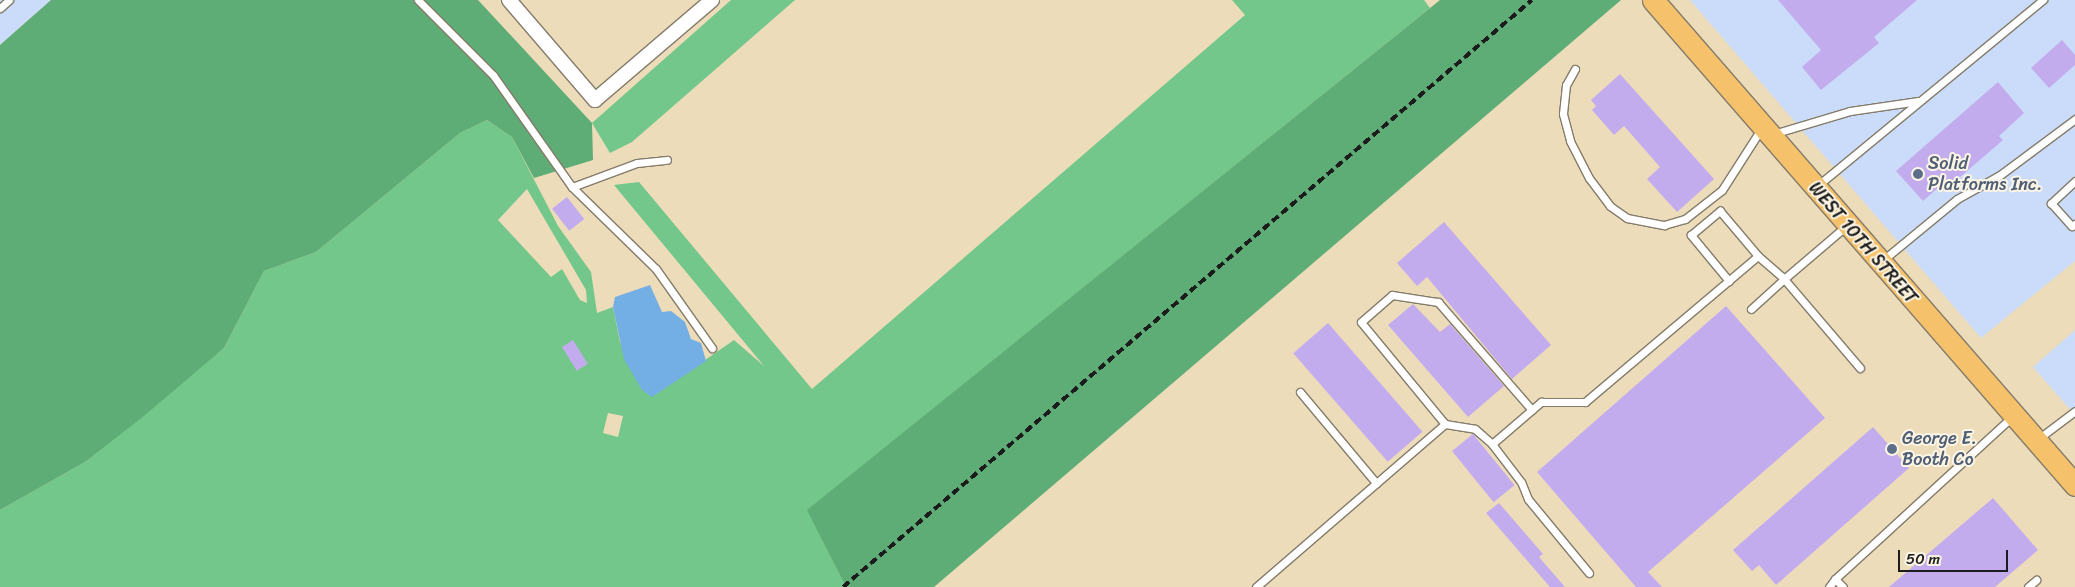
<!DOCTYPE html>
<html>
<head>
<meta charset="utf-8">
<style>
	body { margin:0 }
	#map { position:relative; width:2075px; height:587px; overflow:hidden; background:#eddcba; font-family:Sriracha,sans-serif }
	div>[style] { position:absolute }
	.built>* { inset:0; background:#cadcf9 }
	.green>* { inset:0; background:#73c78a }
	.forest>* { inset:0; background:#5eac76 }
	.water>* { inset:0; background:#73aee4 }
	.building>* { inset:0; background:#c3acee; transform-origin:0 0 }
	.roads { filter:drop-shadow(1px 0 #847c6b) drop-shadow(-1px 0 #847c6b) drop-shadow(0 1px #847c6b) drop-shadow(0 -1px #847c6b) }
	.lane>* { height:7px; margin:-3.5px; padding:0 3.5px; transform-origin:3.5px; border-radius:3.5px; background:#fff }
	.street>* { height:14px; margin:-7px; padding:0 7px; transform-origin:7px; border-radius:7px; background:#fff }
	.primary>* { height:21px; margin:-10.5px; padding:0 10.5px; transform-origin:10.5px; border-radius:10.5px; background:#f5c16b }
	.rail>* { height:4px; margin-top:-2px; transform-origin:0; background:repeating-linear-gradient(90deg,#1c1c1c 0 8px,transparent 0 12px) }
	.dots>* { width:14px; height:14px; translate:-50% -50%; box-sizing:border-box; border:2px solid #fcf5e5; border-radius:50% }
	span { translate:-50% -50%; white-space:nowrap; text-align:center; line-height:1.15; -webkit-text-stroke:4px #fcf5e5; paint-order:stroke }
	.service-label { font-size:18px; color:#4e5e75 }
	.left { translate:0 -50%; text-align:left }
	.street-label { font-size:18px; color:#1c1c1c }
	.scale { position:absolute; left:1898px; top:550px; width:110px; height:22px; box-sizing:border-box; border:2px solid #1c1c1c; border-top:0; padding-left:6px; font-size:15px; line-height:18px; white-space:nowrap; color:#1c1c1c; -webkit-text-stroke:4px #fcf5e5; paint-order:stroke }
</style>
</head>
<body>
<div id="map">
	<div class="built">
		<i style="clip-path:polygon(0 0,51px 0,0 45px)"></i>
		<i style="clip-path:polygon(1690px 0,2075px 0,2075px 261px,1981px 338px)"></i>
		<i style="clip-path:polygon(2075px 330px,2075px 415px,2033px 367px)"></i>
	</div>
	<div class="green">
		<i style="clip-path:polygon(731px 0,795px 0,632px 142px,610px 153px,592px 123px)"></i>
		<i style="clip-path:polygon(evenodd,1232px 0,1424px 0,1430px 8px,808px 510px,846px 587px,0 587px,0 510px,85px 462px,224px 348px,264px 271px,316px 252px,460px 133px,487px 120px,512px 137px,558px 226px,591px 272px,597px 313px,613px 307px,620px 342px,653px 396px,734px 340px,764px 366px,614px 185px,639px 182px,812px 389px,1245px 15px,1232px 0,527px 189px,586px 290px,587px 303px,580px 300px,562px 269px,551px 277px,498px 220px,527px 189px,1232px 0,608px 413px,623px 416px,618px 437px,603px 433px,608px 413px)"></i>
	</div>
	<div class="forest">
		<i style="clip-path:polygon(51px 0,478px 0,592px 123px,593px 160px,534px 178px,512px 137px,487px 120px,460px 133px,316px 252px,264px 271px,224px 348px,145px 415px,85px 462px,0 510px,0 45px)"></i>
		<i style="clip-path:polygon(1440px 0,1621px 0,934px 587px,846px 587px,807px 510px)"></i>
	</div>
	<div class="water">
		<i style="clip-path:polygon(650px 285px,662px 312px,671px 311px,685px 322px,691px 339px,701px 343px,706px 361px,652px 397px,642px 390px,624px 359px,613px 307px,615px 297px)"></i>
	</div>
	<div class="building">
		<i style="clip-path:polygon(1778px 0,1917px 0,1874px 37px,1879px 43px,1821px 90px,1802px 67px,1821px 50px)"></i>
		<i style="clip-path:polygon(2062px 40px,2075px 55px,2075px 65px,2049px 88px,2031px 68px)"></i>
		<i style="clip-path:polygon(1620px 74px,1714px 179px,1677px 212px,1647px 179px,1660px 167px,1624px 126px,1614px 135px,1592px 110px,1596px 106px,1591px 100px)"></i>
		<i style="clip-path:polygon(1998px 82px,2024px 113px,1999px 136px,2003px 140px,1952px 184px,1948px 179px,1923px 201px,1896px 171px)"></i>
		<i style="left:567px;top:197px;width:28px;height:19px;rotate:52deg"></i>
		<i style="clip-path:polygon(1444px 222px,1551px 345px,1512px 379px,1427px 277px,1417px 286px,1397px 263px)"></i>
		<i style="clip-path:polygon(1413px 304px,1440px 332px,1450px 324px,1504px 386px,1468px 417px,1388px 325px)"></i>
		<i style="clip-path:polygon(1726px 306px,1825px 418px,1648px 572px,1662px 587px,1636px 587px,1537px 472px)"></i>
		<i style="left:1328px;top:323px;width:144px;height:46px;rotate:49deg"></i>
		<i style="left:573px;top:340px;width:28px;height:13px;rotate:58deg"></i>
		<i style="clip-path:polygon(1873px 427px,1909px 468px,1776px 585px,1759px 565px,1752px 571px,1733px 550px)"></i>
		<i style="left:1473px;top:434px;width:66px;height:27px;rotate:51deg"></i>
		<i style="clip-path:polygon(1993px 498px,2038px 550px,1995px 587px,1889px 587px)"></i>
		<i style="clip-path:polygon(1499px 503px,1543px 554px,1539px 557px,1565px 587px,1550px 587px,1486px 513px)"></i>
	</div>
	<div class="roads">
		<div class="lane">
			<i style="left:418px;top:0;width:106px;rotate:45deg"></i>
			<i style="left:493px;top:75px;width:137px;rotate:54.8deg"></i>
			<i style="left:572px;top:187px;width:117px;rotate:44.3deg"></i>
			<i style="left:656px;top:269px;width:97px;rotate:54.7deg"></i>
			<i style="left:0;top:8px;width:12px;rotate:-42deg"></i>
			<i style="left:1575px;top:69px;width:18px;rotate:119deg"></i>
			<i style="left:1566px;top:85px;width:29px;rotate:96deg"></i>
			<i style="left:1563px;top:114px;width:28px;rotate:75deg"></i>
			<i style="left:1570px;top:141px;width:42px;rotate:62.8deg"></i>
			<i style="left:1589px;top:178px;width:35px;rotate:53deg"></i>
			<i style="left:1610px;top:206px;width:21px;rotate:35deg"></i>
			<i style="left:1627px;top:218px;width:38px;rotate:11deg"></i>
			<i style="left:1664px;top:225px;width:22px;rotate:-16deg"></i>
			<i style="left:1685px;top:219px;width:47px;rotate:-38.1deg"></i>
			<i style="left:1722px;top:190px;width:72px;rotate:-57.4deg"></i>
			<i style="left:1773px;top:134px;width:80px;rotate:-16.6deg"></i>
			<i style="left:1850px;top:111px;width:69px;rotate:-8.4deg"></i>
			<i style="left:2075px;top:181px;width:33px;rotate:137deg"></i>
			<i style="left:2051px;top:203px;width:31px;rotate:48deg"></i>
			<i style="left:2072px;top:226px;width:4px;rotate:-34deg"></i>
			<i style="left:1817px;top:186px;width:293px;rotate:-39.5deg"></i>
			<i style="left:572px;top:187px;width:69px;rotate:-20.3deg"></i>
			<i style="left:637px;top:163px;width:30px;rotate:-6deg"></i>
			<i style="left:1883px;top:260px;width:96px;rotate:-39.5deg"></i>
			<i style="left:1957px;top:199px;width:49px;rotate:-29.2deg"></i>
			<i style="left:2000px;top:175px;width:94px;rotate:-36.7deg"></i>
			<i style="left:1729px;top:281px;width:60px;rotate:-129.6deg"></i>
			<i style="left:1691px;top:235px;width:38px;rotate:-40deg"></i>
			<i style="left:1720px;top:211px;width:59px;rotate:49.8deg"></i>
			<i style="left:1751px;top:309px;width:45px;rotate:-42.3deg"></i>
			<i style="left:1784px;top:279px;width:117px;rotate:49.5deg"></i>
			<i style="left:1300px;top:392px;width:119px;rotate:50.1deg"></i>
			<i style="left:1445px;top:424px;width:30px;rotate:9deg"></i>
			<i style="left:1475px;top:429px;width:23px;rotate:41deg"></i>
			<i style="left:2038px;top:439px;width:46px;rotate:-37.1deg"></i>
			<i style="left:1589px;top:573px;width:96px;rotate:-129.5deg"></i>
			<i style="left:1528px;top:499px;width:18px;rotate:-112deg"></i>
			<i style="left:1521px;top:482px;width:48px;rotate:-127.3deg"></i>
			<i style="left:1492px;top:444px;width:65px;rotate:-40.6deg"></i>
			<i style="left:1541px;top:402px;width:44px"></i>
			<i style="left:1585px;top:402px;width:226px;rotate:-40.2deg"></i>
			<i style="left:1758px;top:256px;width:35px;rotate:41deg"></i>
			<i style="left:1784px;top:279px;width:82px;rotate:-40.5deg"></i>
			<i style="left:1835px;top:579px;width:240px;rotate:-42.5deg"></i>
			<i style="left:1256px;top:587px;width:250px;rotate:-40.8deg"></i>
			<i style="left:1445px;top:424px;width:132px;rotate:-129.5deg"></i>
			<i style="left:1361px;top:322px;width:41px;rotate:-41.1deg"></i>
			<i style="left:1392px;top:295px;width:47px;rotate:8.7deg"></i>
			<i style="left:1438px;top:302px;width:143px;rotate:49deg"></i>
			<i style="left:1829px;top:587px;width:10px;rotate:-53deg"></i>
			<i style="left:1835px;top:579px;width:11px;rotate:45deg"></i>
			<i style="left:2028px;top:587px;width:11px;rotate:-41deg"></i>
		</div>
		<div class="street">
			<i style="left:509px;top:0;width:132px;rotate:49.3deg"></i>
			<i style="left:595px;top:100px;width:154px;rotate:-40.5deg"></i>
		</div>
		<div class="primary">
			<i style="left:1653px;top:0;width:643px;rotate:48.97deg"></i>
		</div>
	</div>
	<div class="rail">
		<i style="left:843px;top:587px;width:905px;rotate:-40.43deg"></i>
	</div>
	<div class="dots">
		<i style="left:1918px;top:174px;background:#5c6f8a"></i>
		<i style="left:1892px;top:449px;background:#5c6f8a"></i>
	</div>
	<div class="service-label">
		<span class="left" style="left:1928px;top:174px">Solid<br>Platforms Inc.</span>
		<span class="left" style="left:1902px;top:449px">George E.<br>Booth Co</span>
	</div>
	<div class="street-label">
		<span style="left:1863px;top:243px;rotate:49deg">WEST 10TH STREET</span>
	</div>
	<div class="scale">50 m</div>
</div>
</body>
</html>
